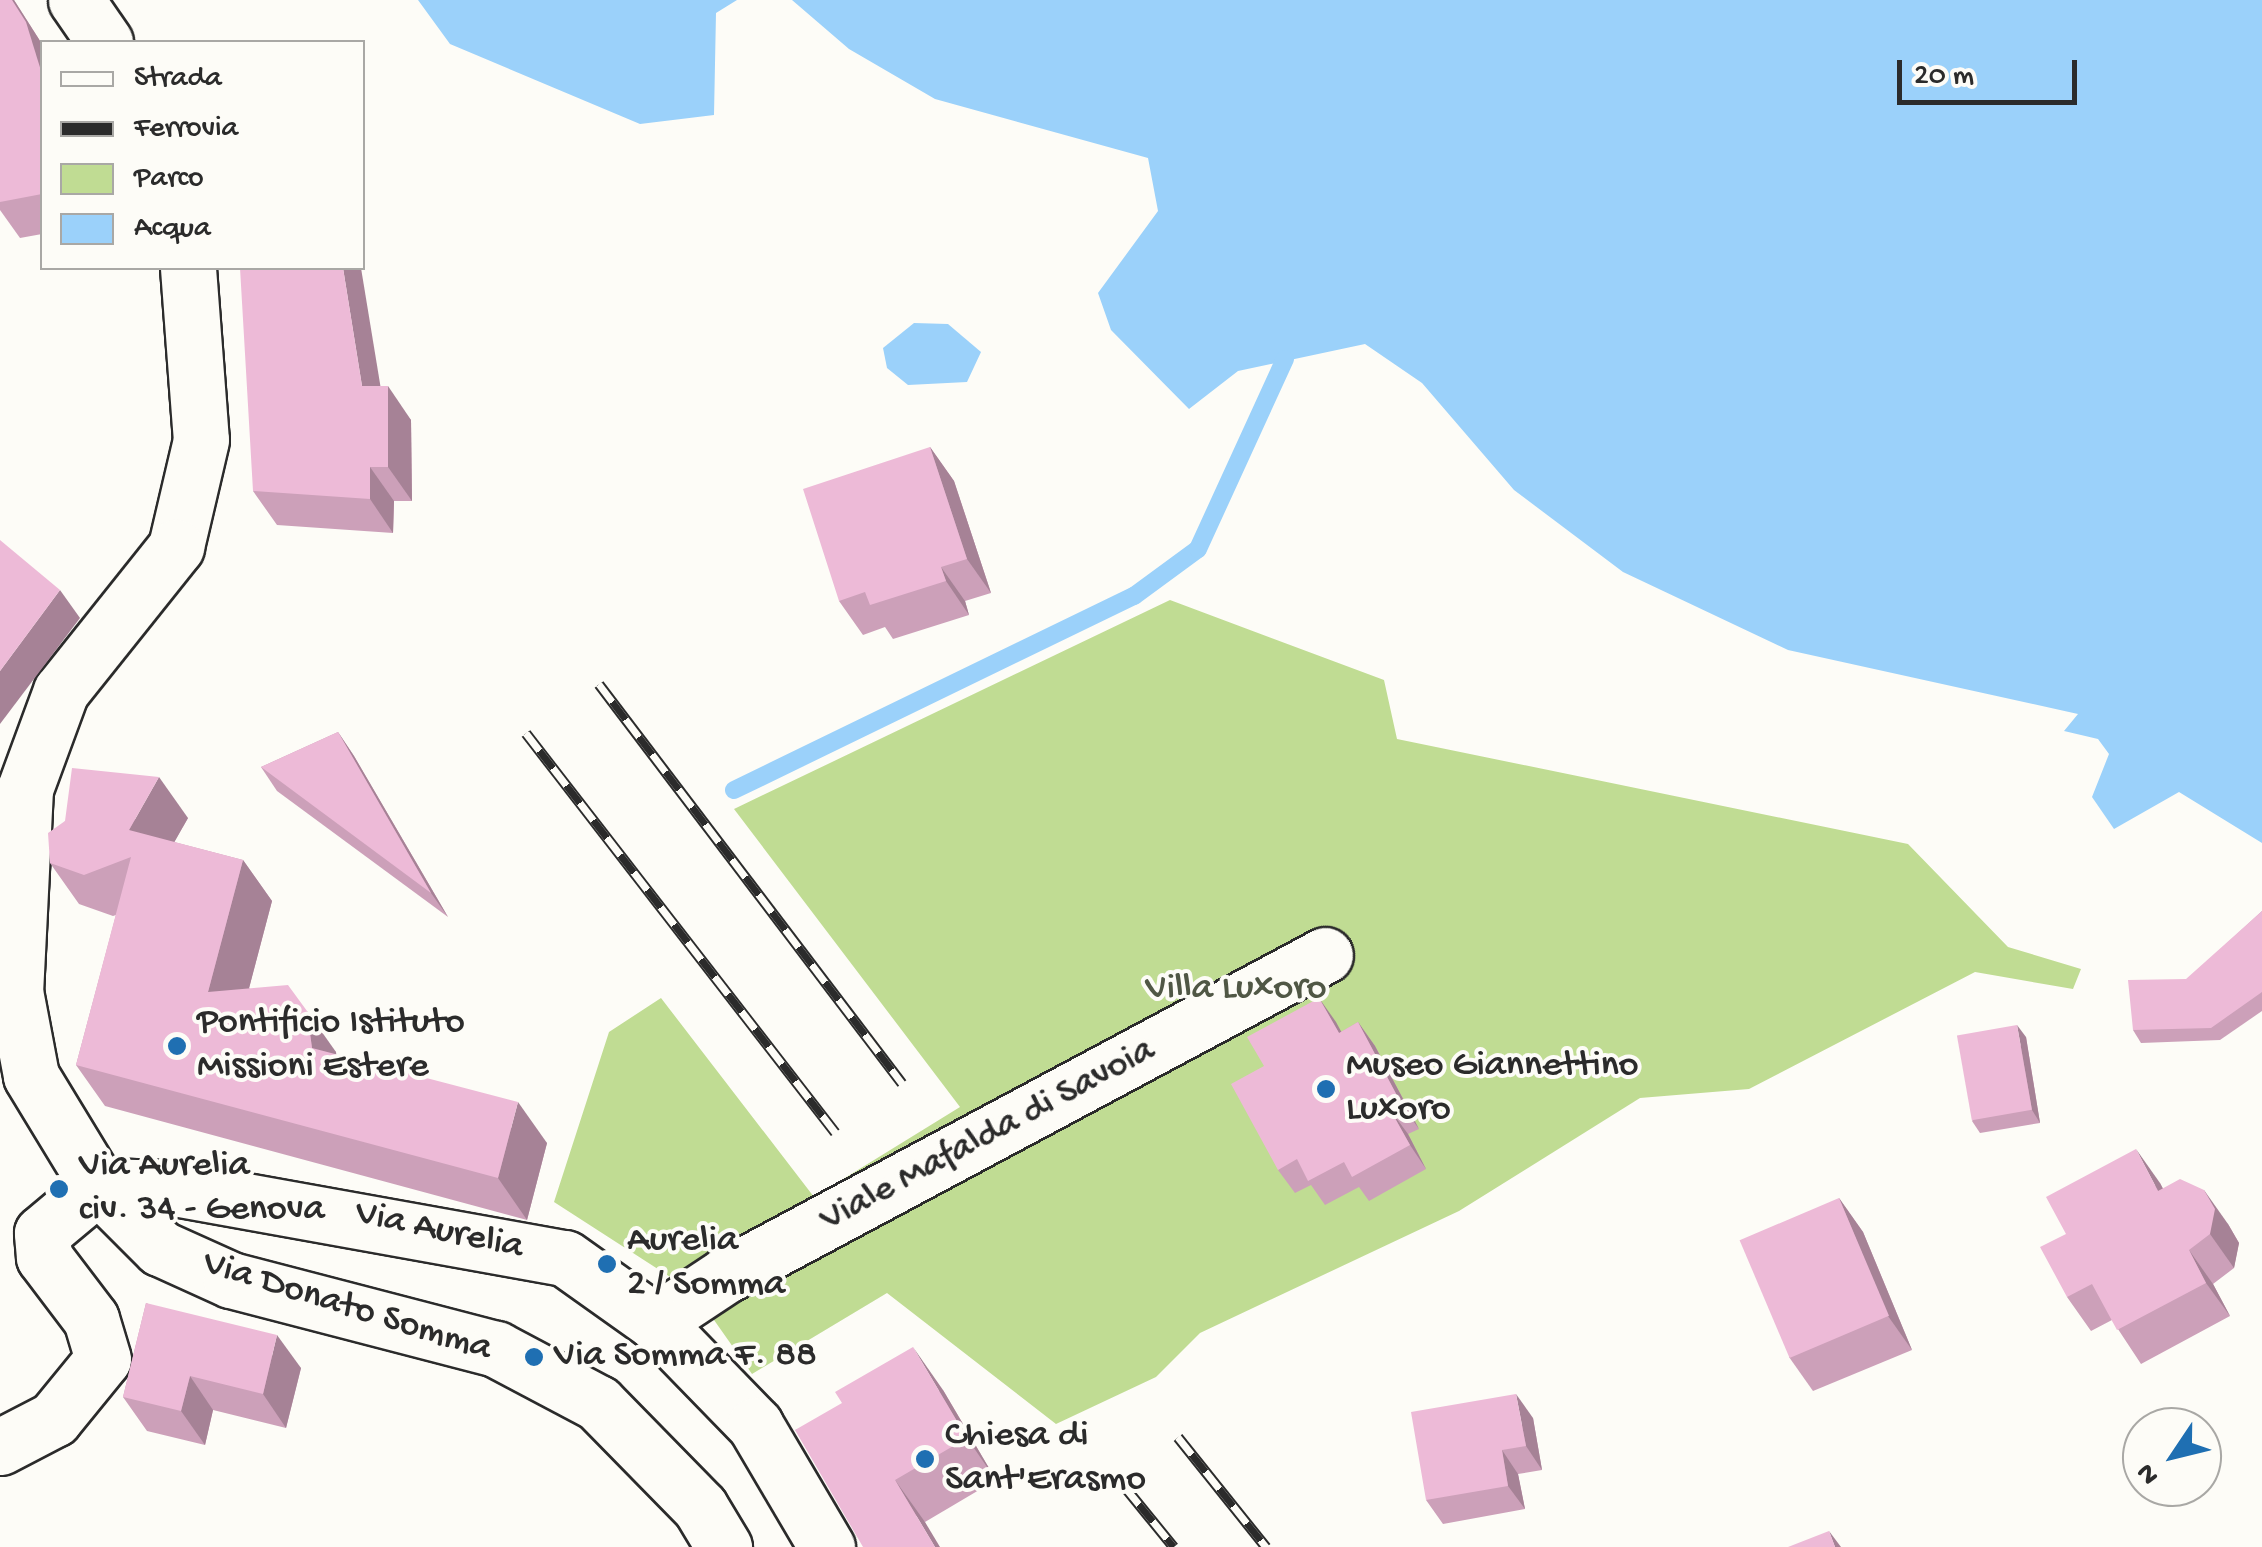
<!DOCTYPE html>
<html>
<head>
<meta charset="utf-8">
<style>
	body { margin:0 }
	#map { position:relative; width:2262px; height:1547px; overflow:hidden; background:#fdfcf7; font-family:"Gochi Hand",sans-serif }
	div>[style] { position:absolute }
	.green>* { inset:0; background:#c0dc93 }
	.water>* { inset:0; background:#9bd1fa }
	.stream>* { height:18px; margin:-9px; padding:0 9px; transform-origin:9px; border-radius:9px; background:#9bd1fa }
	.roads { filter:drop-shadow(2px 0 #2b2b2b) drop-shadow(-2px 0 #2b2b2b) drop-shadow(0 2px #2b2b2b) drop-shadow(0 -2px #2b2b2b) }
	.minor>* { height:55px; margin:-27.5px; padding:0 27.5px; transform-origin:27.5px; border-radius:27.5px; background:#fdfcf7 }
	.major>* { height:55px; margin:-27.5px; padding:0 27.5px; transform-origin:27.5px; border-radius:27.5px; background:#fdfcf7 }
	.rail>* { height:11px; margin-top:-5.5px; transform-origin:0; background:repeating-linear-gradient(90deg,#fdfcf7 0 22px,#2b2b2b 0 44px); box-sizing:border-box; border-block:2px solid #2b2b2b }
	.wall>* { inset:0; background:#cca0b9 }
	.shaded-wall>* { inset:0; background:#a68296 }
	.building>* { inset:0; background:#edbad7; transform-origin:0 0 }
	.dots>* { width:28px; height:28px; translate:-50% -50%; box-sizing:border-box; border:5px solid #fdfcf7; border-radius:50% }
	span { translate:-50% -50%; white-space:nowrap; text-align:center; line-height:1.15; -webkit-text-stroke:8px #fdfcf7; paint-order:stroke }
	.park-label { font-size:38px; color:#505745 }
	.poi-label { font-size:38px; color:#2b2b2b }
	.left { translate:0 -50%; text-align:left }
	.street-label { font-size:38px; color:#2b2b2b }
	.legend { position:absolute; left:40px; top:40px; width:325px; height:230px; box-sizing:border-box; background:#fdfcf7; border:2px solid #a9a8a5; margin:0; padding:12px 18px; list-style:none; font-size:30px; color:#2b2b2b }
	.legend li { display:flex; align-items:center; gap:20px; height:50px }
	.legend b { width:50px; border:2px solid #a9a8a5 }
	.north { position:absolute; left:2122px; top:1407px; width:100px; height:100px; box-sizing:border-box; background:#fdfcf7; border:2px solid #a9a8a5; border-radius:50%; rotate:235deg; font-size:28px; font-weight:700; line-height:40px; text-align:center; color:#2b2b2b }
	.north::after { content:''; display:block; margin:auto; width:35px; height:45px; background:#1f6fb2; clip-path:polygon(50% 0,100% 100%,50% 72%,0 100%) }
	.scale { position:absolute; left:1897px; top:60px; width:180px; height:45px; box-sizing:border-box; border:5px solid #2b2b2b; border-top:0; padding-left:12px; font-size:30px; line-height:35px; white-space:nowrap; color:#2b2b2b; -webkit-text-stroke:8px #fdfcf7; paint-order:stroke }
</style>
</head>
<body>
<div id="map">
	<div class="green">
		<i style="clip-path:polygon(1170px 600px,1384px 680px,1397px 739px,1908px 844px,2008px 947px,2081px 969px,2073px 989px,1975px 972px,1749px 1089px,1640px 1098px,1459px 1211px,1200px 1333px,1156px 1377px,1056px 1424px,887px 1293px,752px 1374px,695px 1293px,554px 1202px,609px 1032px,661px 998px,814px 1197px,960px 1107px,734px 809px)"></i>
	</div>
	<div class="water">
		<i style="clip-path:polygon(418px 0,737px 0,716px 13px,714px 115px,640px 124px,450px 44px)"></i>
		<i style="clip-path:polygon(792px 0,2262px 0,2262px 843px,2179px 792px,2114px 829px,2092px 797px,2109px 754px,2098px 739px,2064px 731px,2078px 714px,1788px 650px,1623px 572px,1514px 490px,1422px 383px,1365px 344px,1238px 371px,1189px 409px,1111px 330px,1098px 293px,1158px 211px,1148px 158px,935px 99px,849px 49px)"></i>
		<i style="clip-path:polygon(914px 323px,948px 324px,981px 352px,967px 382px,908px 385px,887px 368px,883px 348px)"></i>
	</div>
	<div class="stream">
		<i style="left:734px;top:790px;width:445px;rotate:-25.9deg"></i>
		<i style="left:1134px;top:596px;width:79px;rotate:-36.3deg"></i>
		<i style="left:1198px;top:549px;width:209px;rotate:-65.4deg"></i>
	</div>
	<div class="roads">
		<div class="minor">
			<i style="left:655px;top:1322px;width:85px;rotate:-33.5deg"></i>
			<i style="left:726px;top:1275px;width:679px;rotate:-28.11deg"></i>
			<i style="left:0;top:1447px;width:61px;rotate:-27.4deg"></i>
			<i style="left:54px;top:1419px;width:77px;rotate:-50.8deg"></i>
			<i style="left:103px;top:1359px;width:42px;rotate:-106.7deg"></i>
			<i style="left:91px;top:1319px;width:78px;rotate:-127.2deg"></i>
			<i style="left:44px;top:1257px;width:24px;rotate:-95deg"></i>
			<i style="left:42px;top:1233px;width:73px;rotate:-40deg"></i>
			<i style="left:98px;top:1186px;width:76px;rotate:1.5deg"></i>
			<i style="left:174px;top:1188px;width:397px;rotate:10.2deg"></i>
			<i style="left:565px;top:1258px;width:110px;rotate:35.4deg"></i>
			<i style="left:655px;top:1322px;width:144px;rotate:45.8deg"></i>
			<i style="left:755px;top:1425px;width:142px;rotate:59.5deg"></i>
		</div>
		<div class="major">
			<i style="left:76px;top:0;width:51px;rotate:55.4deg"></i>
			<i style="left:188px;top:268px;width:172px;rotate:85.7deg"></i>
			<i style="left:201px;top:440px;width:110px;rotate:103.2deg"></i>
			<i style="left:176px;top:547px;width:184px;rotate:128.6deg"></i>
			<i style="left:61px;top:691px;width:104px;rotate:110.2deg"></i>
			<i style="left:25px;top:789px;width:202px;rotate:92.8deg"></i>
			<i style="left:15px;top:991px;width:86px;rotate:79.3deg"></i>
			<i style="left:31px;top:1076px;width:129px;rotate:58.7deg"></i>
			<i style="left:98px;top:1186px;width:88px;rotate:45deg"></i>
			<i style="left:160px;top:1248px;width:78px;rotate:24.3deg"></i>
			<i style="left:231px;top:1280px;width:274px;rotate:14.6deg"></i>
			<i style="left:496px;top:1349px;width:115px;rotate:27.9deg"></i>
			<i style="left:598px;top:1403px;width:146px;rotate:45.6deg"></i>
			<i style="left:700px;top:1507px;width:47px;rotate:59deg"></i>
		</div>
	</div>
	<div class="rail">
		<i style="left:599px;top:684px;width:501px;rotate:52.79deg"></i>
		<i style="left:526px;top:733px;width:505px;rotate:52.24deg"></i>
		<i style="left:1178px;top:1437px;width:141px;rotate:51.3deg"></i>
		<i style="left:1125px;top:1487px;width:77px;rotate:50.8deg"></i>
	</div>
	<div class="wall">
		<i style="clip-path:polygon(0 0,14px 0,42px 44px,42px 234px,20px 238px,0 210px)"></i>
		<i style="clip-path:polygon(380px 386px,411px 420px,412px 501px,394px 501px,393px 533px,277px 525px,253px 491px)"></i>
		<i style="clip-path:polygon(930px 447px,954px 481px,991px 593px,965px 601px,969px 615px,893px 639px,885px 627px,863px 635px,839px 601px)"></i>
		<i style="clip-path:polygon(338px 732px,354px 756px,448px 917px,277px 791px,261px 767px)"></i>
		<i style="clip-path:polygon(188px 818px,174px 842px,243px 860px,272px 901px,249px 988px,336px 1052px,336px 1054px,547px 1143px,527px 1220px,105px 1106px,76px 1065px,116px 915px,113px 916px,79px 904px,50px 863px,65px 821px)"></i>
		<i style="clip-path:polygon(2262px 911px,2262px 1011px,2220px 1040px,2141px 1043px,2133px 1030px)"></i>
		<i style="clip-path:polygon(1319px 998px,1341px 1032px,1358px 1022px,1375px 1046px,1419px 1129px,1408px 1134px,1426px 1169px,1369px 1201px,1359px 1187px,1325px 1205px,1311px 1185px,1295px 1193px,1278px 1170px)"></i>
		<i style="clip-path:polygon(2026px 1037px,2040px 1123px,1980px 1133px,1972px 1121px)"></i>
		<i style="clip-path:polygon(2160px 1183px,2163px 1189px,2228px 1224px,2239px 1243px,2234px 1268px,2213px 1284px,2230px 1316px,2141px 1364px,2112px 1320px,2091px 1331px,2067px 1297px,2066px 1234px)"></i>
		<i style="clip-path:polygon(1839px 1198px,1863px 1232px,1912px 1350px,1813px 1391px,1789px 1357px)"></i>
		<i style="clip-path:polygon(146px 1303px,301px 1368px,286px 1428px,213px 1410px,205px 1445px,147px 1431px,123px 1397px)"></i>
		<i style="clip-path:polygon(943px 1390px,996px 1480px,925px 1522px,795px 1430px)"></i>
		<i style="clip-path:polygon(1533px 1418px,1542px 1470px,1518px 1474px,1525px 1509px,1443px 1524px,1426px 1500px)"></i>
	</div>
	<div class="shaded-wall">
		<i style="clip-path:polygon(12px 0,14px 0,42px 44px,42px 74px)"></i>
		<i style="clip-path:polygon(343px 268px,361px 268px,386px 420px,362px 386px)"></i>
		<i style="clip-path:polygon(388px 386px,411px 420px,412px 501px,388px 467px)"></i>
		<i style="clip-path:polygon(930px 447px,954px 481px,991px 593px,967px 559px)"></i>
		<i style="clip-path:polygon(370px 467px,394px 501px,393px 533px,370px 499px)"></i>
		<i style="clip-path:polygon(941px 567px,965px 601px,969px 615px,946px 581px)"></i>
		<i style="clip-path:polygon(60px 590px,80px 618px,0 724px,0 671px)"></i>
		<i style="clip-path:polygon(338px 732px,354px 756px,448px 917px,431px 893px)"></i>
		<i style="clip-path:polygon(159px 777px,188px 818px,158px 871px,129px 830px)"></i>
		<i style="clip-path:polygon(243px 860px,272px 901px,237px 1034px,208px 992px)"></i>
		<i style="clip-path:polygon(1319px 998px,1336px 1022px,1355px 1057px,1339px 1033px)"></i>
		<i style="clip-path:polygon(307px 1011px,336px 1052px,341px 1089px,312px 1048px)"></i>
		<i style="clip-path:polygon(1358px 1022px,1375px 1046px,1419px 1129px,1402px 1105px)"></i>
		<i style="clip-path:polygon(2017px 1025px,2026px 1037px,2040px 1123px,2032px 1110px)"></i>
		<i style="clip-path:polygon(518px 1102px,547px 1143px,527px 1220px,498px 1178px)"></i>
		<i style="clip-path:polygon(1391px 1111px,1408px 1134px,1426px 1169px,1410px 1145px)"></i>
		<i style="clip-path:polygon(2136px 1149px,2160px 1183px,2182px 1225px,2158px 1191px)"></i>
		<i style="clip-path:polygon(2204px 1190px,2228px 1224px,2239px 1243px,2234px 1268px,2210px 1234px)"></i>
		<i style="clip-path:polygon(1839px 1198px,1863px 1232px,1912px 1350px,1888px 1316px)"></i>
		<i style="clip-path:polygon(2189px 1250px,2213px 1284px,2230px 1316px,2206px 1283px)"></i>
		<i style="clip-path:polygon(277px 1335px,301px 1368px,286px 1428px,263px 1394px)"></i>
		<i style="clip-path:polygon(913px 1347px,943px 1390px,996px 1480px,967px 1438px)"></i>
		<i style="clip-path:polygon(190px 1376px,213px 1410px,205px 1445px,181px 1411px)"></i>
		<i style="clip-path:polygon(1516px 1394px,1533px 1418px,1542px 1470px,1526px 1446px)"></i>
		<i style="clip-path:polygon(1502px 1450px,1518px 1474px,1525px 1509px,1508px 1486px)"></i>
		<i style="clip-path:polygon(895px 1480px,925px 1522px,940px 1547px,935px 1547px)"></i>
		<i style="clip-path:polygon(1829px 1531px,1841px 1547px,1835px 1547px)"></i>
	</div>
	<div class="building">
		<i style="clip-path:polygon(0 0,12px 0,26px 22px,42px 74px,42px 194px,0 202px)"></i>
		<i style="clip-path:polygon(240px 268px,343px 268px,362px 386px,388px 386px,388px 467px,370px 467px,370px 499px,253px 491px)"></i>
		<i style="clip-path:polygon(930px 447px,967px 559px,941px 567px,946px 581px,870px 605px,865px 592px,839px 601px,803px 489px)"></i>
		<i style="clip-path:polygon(0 540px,60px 590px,0 671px)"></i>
		<i style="clip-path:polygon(338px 732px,431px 893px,261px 767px)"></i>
		<i style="clip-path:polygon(72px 768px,159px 777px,129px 830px,243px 860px,208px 992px,288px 985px,307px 1011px,312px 1048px,518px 1102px,498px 1178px,76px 1065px,131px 857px,84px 875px,50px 863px,48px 833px,65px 821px)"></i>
		<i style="clip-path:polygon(2262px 911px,2262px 992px,2211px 1028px,2133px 1030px,2128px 980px,2186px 979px)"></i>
		<i style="clip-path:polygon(1319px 998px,1339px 1033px,1358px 1022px,1402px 1105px,1391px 1111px,1410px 1145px,1352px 1177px,1344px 1162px,1308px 1181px,1297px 1159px,1278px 1170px,1231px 1084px,1264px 1066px,1247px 1037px)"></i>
		<i style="left:2017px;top:1025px;width:86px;height:61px;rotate:80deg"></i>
		<i style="clip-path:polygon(2136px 1149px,2158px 1191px,2180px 1179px,2204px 1190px,2215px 1209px,2210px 1234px,2189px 1250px,2206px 1283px,2117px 1330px,2092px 1284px,2067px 1297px,2040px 1247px,2066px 1234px,2046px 1197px)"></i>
		<i style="left:1839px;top:1198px;width:128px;height:108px;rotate:67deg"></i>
		<i style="clip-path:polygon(146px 1303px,277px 1335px,263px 1394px,190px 1376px,181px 1411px,123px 1397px)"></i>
		<i style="clip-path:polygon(913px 1347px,967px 1438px,895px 1480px,935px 1547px,863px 1547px,795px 1430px,842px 1403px,835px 1392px)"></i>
		<i style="clip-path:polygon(1516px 1394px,1526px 1446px,1502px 1450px,1508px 1486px,1426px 1500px,1411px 1412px)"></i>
		<i style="clip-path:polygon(1829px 1531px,1835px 1547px,1788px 1547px)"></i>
	</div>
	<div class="dots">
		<i style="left:177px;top:1046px;background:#1f6fb2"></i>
		<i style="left:1326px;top:1089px;background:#1f6fb2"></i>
		<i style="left:59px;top:1189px;background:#1f6fb2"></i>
		<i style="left:607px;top:1264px;background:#1f6fb2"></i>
		<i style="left:534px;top:1357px;background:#1f6fb2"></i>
		<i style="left:925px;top:1459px;background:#1f6fb2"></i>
	</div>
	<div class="park-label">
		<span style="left:1236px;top:990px">Villa Luxoro</span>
	</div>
	<div class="poi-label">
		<span class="left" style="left:197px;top:1046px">Pontificio Istituto<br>Missioni Estere</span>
		<span class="left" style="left:1346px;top:1089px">Museo Giannettino<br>Luxoro</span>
		<span class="left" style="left:79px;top:1189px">Via Aurelia<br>civ. 34 - Genova</span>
		<span class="left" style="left:627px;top:1264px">Aurelia<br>2 / Somma</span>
		<span class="left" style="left:554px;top:1357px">Via Somma F. 88</span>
		<span class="left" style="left:945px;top:1459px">Chiesa di<br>Sant'Erasmo</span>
	</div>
	<div class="street-label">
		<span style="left:988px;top:1136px;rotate:-28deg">Viale Mafalda di Savoia</span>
		<span style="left:439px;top:1232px;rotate:12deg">Via Aurelia</span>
		<span style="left:347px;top:1308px;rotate:17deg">Via Donato Somma</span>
	</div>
	<ul class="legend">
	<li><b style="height:12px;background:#fdfcf7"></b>Strada</li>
	<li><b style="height:12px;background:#2b2b2b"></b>Ferrovia</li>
	<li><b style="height:28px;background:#c0dc93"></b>Parco</li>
	<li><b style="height:28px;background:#9bd1fa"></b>Acqua</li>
	</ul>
	<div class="north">N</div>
	<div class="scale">20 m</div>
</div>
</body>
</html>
